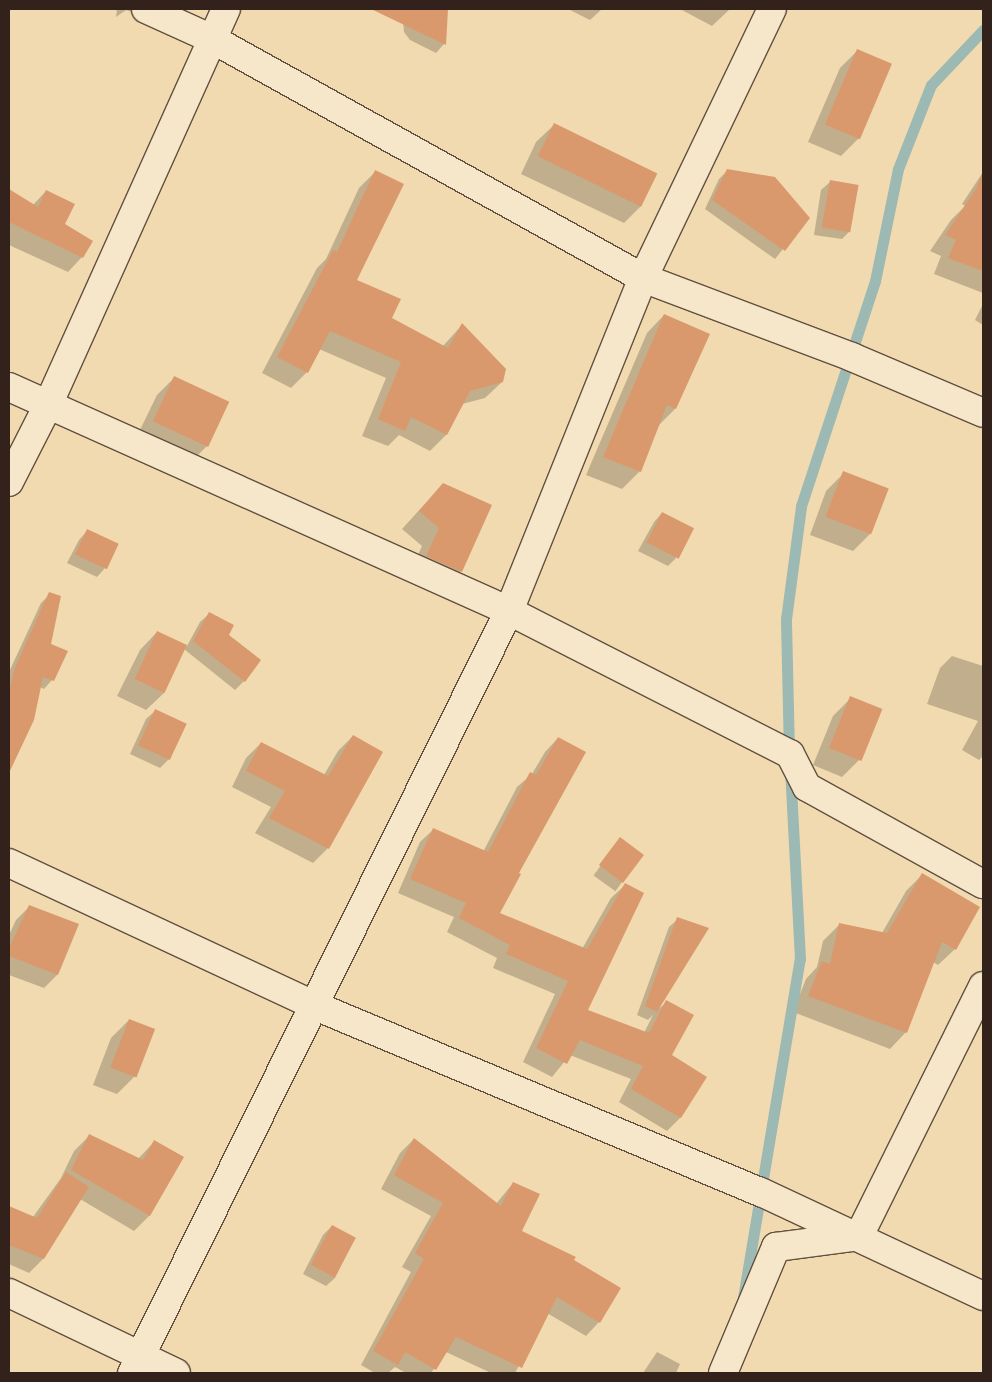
<!DOCTYPE html>
<html>
<head>
<meta charset="utf-8">
<style>
	body { margin:0 }
	#map { position:relative; width:992px; height:1382px; overflow:hidden; background:#f1daaf; font-family:"Libre Caslon Text",serif }
	div>[style] { position:absolute }
	.shadow>* { inset:0; background:#0003; transform-origin:0 0 }
	.stream>* { height:11px; margin:-5.5px; padding:0 5.5px; transform-origin:5.5px; border-radius:5.5px; background:#9cb9b3 }
	.building>* { inset:0; background:#da996d; transform-origin:0 0 }
	.roads { filter:drop-shadow(1px 0 #625040) drop-shadow(-1px 0 #625040) drop-shadow(0 1px #625040) drop-shadow(0 -1px #625040) }
	.minor>* { height:28px; margin:-14px; padding:0 14px; transform-origin:14px; border-radius:14px; background:#f6e7cb }
	span { translate:-50% -50%; white-space:nowrap; text-align:center; line-height:1.15; -webkit-text-stroke:5px #f6e7cb; paint-order:stroke }
	.frame { position:absolute; inset:0; border:10px solid #33221b; pointer-events:none }
</style>
</head>
<body>
<div id="map">
	<div class="shadow">
		<i style="clip-path:polygon(117px 9px,147px 9px,141px 15px,126px 10px,116px 17px)"></i>
		<i style="clip-path:polygon(416px 9px,443px 9px,446px 16px,444px 44px,436px 53px,410px 40px,404px 32px,403px 21px)"></i>
		<i style="clip-path:polygon(568px 9px,602px 9px,590px 20px)"></i>
		<i style="clip-path:polygon(680px 9px,730px 9px,712px 26px)"></i>
		<i style="clip-path:polygon(857px 51px,859px 138px,841px 156px,808px 142px,840px 68px)"></i>
		<i style="clip-path:polygon(554px 125px,641px 206px,624px 223px,521px 174px,536px 142px)"></i>
		<i style="clip-path:polygon(728px 170px,808px 218px,775px 259px,705px 209px,719px 179px)"></i>
		<i style="clip-path:polygon(375px 172px,355px 281px,391px 319px,443px 346px,462px 325px,502px 382px,485px 398px,462px 404px,446px 435px,430px 451px,399px 435px,388px 446px,362px 436px,386px 378px,319px 349px,307px 372px,291px 388px,262px 373px,317px 268px,326px 259px,359px 188px)"></i>
		<i style="clip-path:polygon(983px 172px,983px 293px,934px 274px,941px 256px,930px 251px,951px 220px,965px 206px,962px 204px)"></i>
		<i style="clip-path:polygon(830px 182px,850px 231px,842px 239px,814px 235px,821px 190px)"></i>
		<i style="clip-path:polygon(9px 190px,33px 205px,46px 191px,82px 257px,68px 272px,9px 245px)"></i>
		<i style="clip-path:polygon(983px 304px,983px 325px,975px 320px)"></i>
		<i style="clip-path:polygon(664px 315px,708px 335px,675px 409px,657px 427px,640px 471px,622px 489px,586px 475px,647px 333px)"></i>
		<i style="clip-path:polygon(175px 377px,207px 446px,189px 464px,136px 438px,157px 395px)"></i>
		<i style="clip-path:polygon(844px 473px,871px 533px,853px 551px,810px 535px,826px 491px)"></i>
		<i style="clip-path:polygon(443px 484px,461px 571px,443px 589px,410px 573px,422px 546px,402px 529px)"></i>
		<i style="clip-path:polygon(662px 513px,676px 558px,668px 566px,638px 551px,654px 522px)"></i>
		<i style="clip-path:polygon(87px 531px,105px 568px,97px 577px,67px 563px,79px 540px)"></i>
		<i style="clip-path:polygon(50px 594px,49px 644px,66px 652px,52px 680px,44px 689px,40px 687px,24px 728px,9px 725px,9px 672px,41px 603px)"></i>
		<i style="clip-path:polygon(209px 614px,227px 635px,244px 681px,235px 690px,184px 649px,164px 693px,146px 710px,117px 696px,140px 650px,157px 632px,187px 646px,200px 622px)"></i>
		<i style="clip-path:polygon(952px 656px,983px 666px,983px 756px,979px 760px,962px 750px,978px 721px,927px 704px,940px 668px)"></i>
		<i style="clip-path:polygon(851px 698px,860px 759px,842px 777px,813px 765px,833px 716px)"></i>
		<i style="clip-path:polygon(155px 711px,169px 759px,160px 768px,130px 754px,146px 719px)"></i>
		<i style="clip-path:polygon(353px 736px,328px 848px,313px 863px,255px 833px,271px 807px,232px 787px,246px 758px,261px 743px,324px 775px,338px 751px)"></i>
		<i style="clip-path:polygon(558px 738px,517px 874px,499px 913px,582px 949px,611px 898px,625px 885px,586px 1011px,644px 1033px,653px 1015px,648px 1020px,637px 1015px,669px 927px,678px 919px,657px 1010px,667px 1002px,671px 1056px,705px 1077px,680px 1118px,667px 1131px,619px 1102px,631px 1079px,570px 1055px,552px 1077px,523px 1062px,555px 994px,493px 968px,497px 958px,447px 932px,454px 917px,398px 893px,420px 842px,434px 829px,483px 852px,517px 787px,532px 774px,545px 752px)"></i>
		<i style="left:620px;top:839px;width:27px;height:45px;rotate:36deg"></i>
		<i style="clip-path:polygon(922px 875px,955px 949px,938px 965px,933px 962px,906px 1032px,890px 1049px,793px 1012px,806px 979px,817px 967px,823px 941px,840px 924px,882px 933px,906px 891px)"></i>
		<i style="clip-path:polygon(30px 906px,77px 925px,57px 975px,44px 988px,9px 975px,9px 935px,16px 920px)"></i>
		<i style="clip-path:polygon(129px 1020px,153px 1030px,134px 1077px,117px 1094px,93px 1085px,111px 1038px)"></i>
		<i style="clip-path:polygon(89px 1136px,138px 1159px,154px 1142px,182px 1158px,149px 1216px,134px 1231px,80px 1199px,43px 1259px,29px 1273px,9px 1264px,9px 1207px,33px 1217px,61px 1178px,74px 1151px)"></i>
		<i style="clip-path:polygon(414px 1139px,496px 1204px,513px 1183px,520px 1232px,573px 1261px,599px 1322px,586px 1336px,547px 1313px,515px 1373px,491px 1373px,446px 1352px,431px 1373px,406px 1373px,395px 1367px,388px 1373px,375px 1373px,361px 1365px,411px 1272px,402px 1267px,431px 1216px,381px 1189px,400px 1153px)"></i>
		<i style="clip-path:polygon(332px 1226px,355px 1238px,335px 1278px,326px 1286px,303px 1274px,323px 1235px)"></i>
		<i style="clip-path:polygon(657px 1352px,680px 1364px,676px 1373px,643px 1373px)"></i>
	</div>
	<div class="stream">
		<i style="left:789px;top:753px;width:134px;rotate:-91.3deg"></i>
		<i style="left:786px;top:619px;width:114px;rotate:-82.4deg"></i>
		<i style="left:801px;top:506px;width:237px;rotate:-71.8deg"></i>
		<i style="left:875px;top:281px;width:114px;rotate:-78.4deg"></i>
		<i style="left:898px;top:169px;width:90px;rotate:-68.6deg"></i>
		<i style="left:931px;top:85px;width:76px;rotate:-46.6deg"></i>
		<i style="left:743px;top:1298px;width:344px;rotate:-80.5deg"></i>
		<i style="left:800px;top:959px;width:190px;rotate:-93deg"></i>
	</div>
	<div class="building">
		<i style="clip-path:polygon(371px 9px,448px 9px,446px 45px)"></i>
		<i style="left:857px;top:49px;width:38px;height:82px;rotate:23deg"></i>
		<i style="left:554px;top:123px;width:115px;height:37px;rotate:26deg"></i>
		<i style="clip-path:polygon(727px 169px,775px 177px,810px 218px,785px 251px,712px 200px)"></i>
		<i style="clip-path:polygon(375px 170px,404px 184px,357px 280px,401px 299px,392px 318px,448px 348px,462px 323px,506px 369px,503px 382px,470px 391px,447px 435px,411px 417px,405px 431px,378px 419px,401px 362px,330px 331px,308px 373px,277px 357px,333px 250px,337px 252px)"></i>
		<i style="clip-path:polygon(982px 174px,983px 175px,983px 271px,948px 258px,956px 240px,945px 235px,976px 189px)"></i>
		<i style="left:830px;top:180px;width:29px;height:48px;rotate:10deg"></i>
		<i style="clip-path:polygon(9px 189px,38px 207px,46px 190px,75px 204px,65px 224px,93px 241px,83px 258px,9px 222px)"></i>
		<i style="clip-path:polygon(664px 314px,710px 334px,676px 409px,667px 405px,641px 472px,603px 457px)"></i>
		<i style="left:174px;top:376px;width:61px;height:50px;rotate:25deg"></i>
		<i style="left:843px;top:471px;width:49px;height:49px;rotate:21deg"></i>
		<i style="clip-path:polygon(443px 483px,492px 505px,462px 572px,426px 556px,439px 528px,419px 511px)"></i>
		<i style="left:662px;top:512px;width:36px;height:34px;rotate:27deg"></i>
		<i style="left:87px;top:529px;width:35px;height:28px;rotate:25deg"></i>
		<i style="clip-path:polygon(49px 592px,61px 596px,51px 644px,68px 651px,54px 681px,43px 677px,34px 720px,9px 773px,9px 693px,14px 670px)"></i>
		<i style="clip-path:polygon(209px 612px,234px 625px,229px 635px,261px 660px,245px 682px,193px 641px)"></i>
		<i style="left:157px;top:631px;width:33px;height:53px;rotate:25deg"></i>
		<i style="left:850px;top:696px;width:35px;height:56px;rotate:22deg"></i>
		<i style="left:155px;top:709px;width:35px;height:40px;rotate:25deg"></i>
		<i style="clip-path:polygon(353px 735px,383px 752px,329px 849px,269px 818px,285px 791px,246px 771px,261px 742px,328px 776px)"></i>
		<i style="clip-path:polygon(558px 737px,586px 752px,519px 873px,521px 874px,500px 913px,587px 949px,625px 883px,644px 893px,588px 1010px,649px 1033px,666px 1000px,694px 1015px,672px 1055px,707px 1077px,681px 1118px,631px 1089px,643px 1066px,580px 1040px,567px 1064px,536px 1048px,568px 981px,506px 954px,510px 945px,459px 918px,466px 903px,410px 879px,433px 828px,488px 852px,530px 772px,536px 775px)"></i>
		<i style="left:620px;top:837px;width:30px;height:35px;rotate:37deg"></i>
		<i style="clip-path:polygon(922px 873px,980px 907px,956px 950px,942px 942px,907px 1033px,808px 996px,822px 961px,830px 964px,839px 923px,887px 933px)"></i>
		<i style="clip-path:polygon(29px 905px,79px 924px,58px 975px,9px 956px,9px 948px)"></i>
		<i style="clip-path:polygon(677px 917px,709px 928px,657px 1012px,645px 1006px)"></i>
		<i style="left:129px;top:1019px;width:28px;height:52px;rotate:21deg"></i>
		<i style="clip-path:polygon(89px 1134px,143px 1160px,154px 1140px,184px 1157px,150px 1216px,71px 1170px)"></i>
		<i style="clip-path:polygon(414px 1138px,501px 1206px,513px 1182px,540px 1194px,522px 1231px,576px 1257px,574px 1260px,621px 1288px,600px 1323px,557px 1297px,522px 1368px,456px 1337px,436px 1370px,405px 1352px,398px 1365px,373px 1351px,424px 1259px,415px 1253px,443px 1203px,394px 1175px)"></i>
		<i style="clip-path:polygon(66px 1172px,89px 1187px,44px 1259px,9px 1245px,9px 1206px,37px 1218px)"></i>
		<i style="left:332px;top:1225px;width:27px;height:45px;rotate:28deg"></i>
	</div>
	<div class="roads">
		<div class="minor">
			<i style="left:146px;top:9px;width:72px;rotate:24.4deg"></i>
			<i style="left:212px;top:39px;width:493px;rotate:29deg"></i>
			<i style="left:643px;top:278px;width:223px;rotate:20.7deg"></i>
			<i style="left:852px;top:357px;width:142px;rotate:23.1deg"></i>
			<i style="left:9px;top:387px;width:548px;rotate:24.13deg"></i>
			<i style="left:509px;top:611px;width:315px;rotate:27deg"></i>
			<i style="left:790px;top:754px;width:37px;rotate:63deg"></i>
			<i style="left:807px;top:787px;width:201px;rotate:28.9deg"></i>
			<i style="left:9px;top:482px;width:86px;rotate:-63.1deg"></i>
			<i style="left:48px;top:405px;width:434px;rotate:-65.8deg"></i>
			<i style="left:9px;top:863px;width:336px;rotate:25deg"></i>
			<i style="left:313px;top:1005px;width:485px;rotate:22.7deg"></i>
			<i style="left:761px;top:1192px;width:245px;rotate:25.1deg"></i>
			<i style="left:9px;top:1293px;width:185px;rotate:25.6deg"></i>
			<i style="left:132px;top:1373px;width:850px;rotate:-63.68deg"></i>
			<i style="left:509px;top:611px;width:359px;rotate:-68.1deg"></i>
			<i style="left:643px;top:278px;width:298px;rotate:-64.4deg"></i>
			<i style="left:723px;top:1373px;width:137px;rotate:-67.2deg"></i>
			<i style="left:776px;top:1247px;width:84px;rotate:-7.5deg"></i>
			<i style="left:859px;top:1236px;width:279px;rotate:-63.6deg"></i>
		</div>
	</div>
	<div class="frame"></div>
</div>
</body>
</html>
